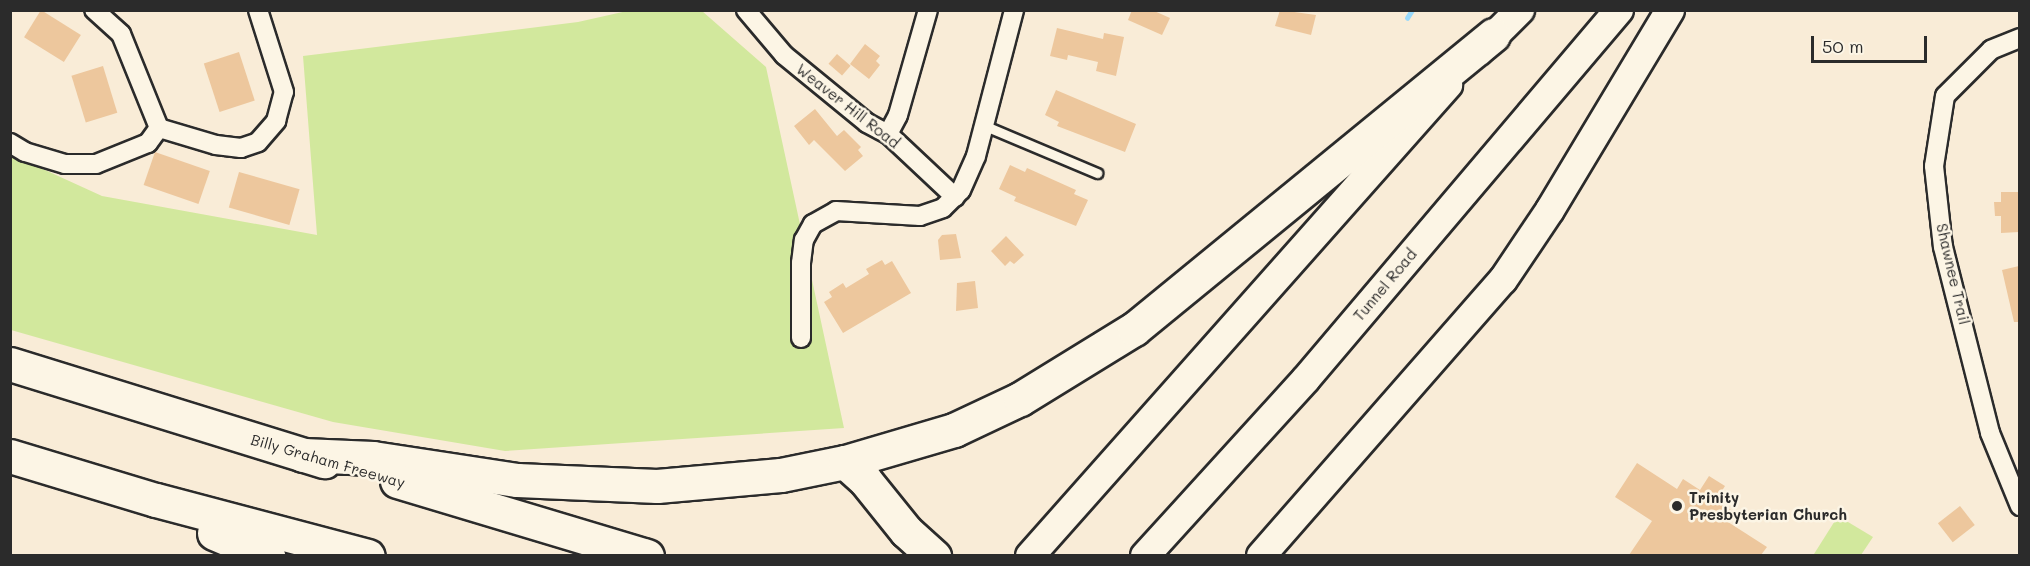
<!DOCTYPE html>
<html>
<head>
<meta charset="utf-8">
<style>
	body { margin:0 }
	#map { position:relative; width:2030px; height:566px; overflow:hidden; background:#f9ecd7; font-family:Mali,sans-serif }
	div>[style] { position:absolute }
	.green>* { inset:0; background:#d2e89d }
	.stream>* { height:4.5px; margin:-2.25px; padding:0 2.25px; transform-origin:2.25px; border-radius:2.25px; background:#99d9fb }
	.building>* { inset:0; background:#edc79d; transform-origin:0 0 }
	.roads { filter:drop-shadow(2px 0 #2b2b2b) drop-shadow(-2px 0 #2b2b2b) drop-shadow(0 2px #2b2b2b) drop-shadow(0 -2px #2b2b2b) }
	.service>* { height:9px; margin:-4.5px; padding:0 4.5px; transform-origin:4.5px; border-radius:4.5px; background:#fcf5e5 }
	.minor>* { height:18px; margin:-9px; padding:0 9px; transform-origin:9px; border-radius:9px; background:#fcf5e5 }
	.primary>* { height:28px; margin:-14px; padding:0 14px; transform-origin:14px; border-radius:14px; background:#fcf5e5 }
	.motorway>* { height:33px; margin:-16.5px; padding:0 16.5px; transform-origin:16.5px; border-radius:16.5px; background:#fcf5e5 }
	.dots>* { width:16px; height:16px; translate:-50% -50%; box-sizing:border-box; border:3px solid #fcf5e5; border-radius:50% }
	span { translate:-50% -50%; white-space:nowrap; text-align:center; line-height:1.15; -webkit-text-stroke:5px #fcf5e5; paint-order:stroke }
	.street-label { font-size:15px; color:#2b2b2b }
	.poi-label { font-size:15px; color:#2b2b2b; font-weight:700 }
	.left { translate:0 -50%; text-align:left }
	.frame { position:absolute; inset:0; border:12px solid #2b2b2b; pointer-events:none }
	.scale { position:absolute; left:1811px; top:36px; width:116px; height:27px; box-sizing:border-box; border:3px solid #2b2b2b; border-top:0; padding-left:8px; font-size:18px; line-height:21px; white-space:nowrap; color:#2b2b2b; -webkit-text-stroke:4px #fcf5e5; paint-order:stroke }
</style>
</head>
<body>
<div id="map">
	<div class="green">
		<i style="clip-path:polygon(627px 11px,702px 11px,766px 67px,844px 428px,505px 451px,333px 422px,11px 330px,10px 154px,102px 196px,317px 235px,303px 56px,578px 22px)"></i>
		<i style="clip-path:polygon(1838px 516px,1873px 537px,1861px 555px,1814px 554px)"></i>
	</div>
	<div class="stream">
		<i style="left:1407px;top:18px;width:9px;rotate:-58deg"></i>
	</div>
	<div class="building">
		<i style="left:41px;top:10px;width:47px;height:32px;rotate:32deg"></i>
		<i style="clip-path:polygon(1132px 10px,1152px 10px,1170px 18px,1162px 35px,1128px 20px)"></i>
		<i style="clip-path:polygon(1280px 10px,1316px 15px,1311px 35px,1275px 26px)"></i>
		<i style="clip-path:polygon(1057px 28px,1103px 39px,1104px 33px,1124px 37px,1116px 76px,1096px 71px,1098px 62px,1068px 55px,1067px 60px,1050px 56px)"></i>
		<i style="clip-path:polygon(865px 44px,880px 56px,876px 61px,880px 65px,869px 79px,850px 64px)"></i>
		<i style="left:239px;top:52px;width:51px;height:37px;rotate:72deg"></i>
		<i style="left:837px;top:54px;width:18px;height:13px;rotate:41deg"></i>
		<i style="left:103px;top:66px;width:49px;height:33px;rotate:73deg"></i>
		<i style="clip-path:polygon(1056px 90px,1136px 124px,1125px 152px,1057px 126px,1059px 122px,1045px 115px)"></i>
		<i style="clip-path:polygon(815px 109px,837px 136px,844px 130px,861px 147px,858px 150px,863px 156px,845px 171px,814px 140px,809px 145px,794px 126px)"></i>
		<i style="left:155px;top:152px;width:58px;height:35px;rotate:19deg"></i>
		<i style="clip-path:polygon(1010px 165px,1025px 172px,1027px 168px,1076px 190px,1074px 194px,1088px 200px,1076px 226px,1014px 201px,1016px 197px,999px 189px)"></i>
		<i style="left:239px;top:172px;width:63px;height:37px;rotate:16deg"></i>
		<i style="clip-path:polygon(2001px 192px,2019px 192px,2019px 232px,2001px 233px,2001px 216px,1995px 216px,1994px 202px,2001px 202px)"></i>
		<i style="clip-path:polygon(956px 234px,961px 258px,940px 260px,938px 240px,942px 235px)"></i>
		<i style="clip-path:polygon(1006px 236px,1024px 255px,1014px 264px,1010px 261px,1005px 266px,991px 251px)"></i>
		<i style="clip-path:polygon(882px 260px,885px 265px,892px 261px,911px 293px,843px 333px,824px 302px,832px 297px,829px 292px,843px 283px,846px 288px,869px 274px,866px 269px)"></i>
		<i style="clip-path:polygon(2019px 266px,2019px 322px,2014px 322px,2002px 270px)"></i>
		<i style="clip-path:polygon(975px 281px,978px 308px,956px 311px,957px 283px)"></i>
		<i style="clip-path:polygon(1637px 463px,1677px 489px,1683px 479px,1700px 490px,1709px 476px,1725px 486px,1716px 500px,1734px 512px,1728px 522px,1767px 547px,1761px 555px,1629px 555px,1652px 521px,1615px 497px)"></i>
		<i style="left:1960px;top:506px;width:24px;height:28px;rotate:52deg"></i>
	</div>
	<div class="roads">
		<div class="service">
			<i style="left:983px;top:125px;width:124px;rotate:22.8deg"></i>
		</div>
		<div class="minor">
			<i style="left:746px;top:10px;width:59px;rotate:49.8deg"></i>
			<i style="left:784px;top:55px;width:107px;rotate:39.3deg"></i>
			<i style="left:867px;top:123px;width:24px;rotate:28deg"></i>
			<i style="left:888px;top:134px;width:92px;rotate:43.2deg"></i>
			<i style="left:2020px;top:38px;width:31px;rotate:158deg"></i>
			<i style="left:1991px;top:50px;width:65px;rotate:135deg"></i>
			<i style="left:1945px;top:96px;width:71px;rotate:98.9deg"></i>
			<i style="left:1934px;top:166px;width:81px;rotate:83.7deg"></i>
			<i style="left:1943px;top:247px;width:192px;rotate:75.8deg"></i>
			<i style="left:1990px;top:433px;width:79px;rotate:67.7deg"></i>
			<i style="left:159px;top:128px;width:59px;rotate:16.6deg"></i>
			<i style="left:216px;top:145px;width:25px;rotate:7deg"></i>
			<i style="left:241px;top:148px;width:18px;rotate:-19deg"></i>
			<i style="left:258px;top:142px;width:28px;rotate:-49deg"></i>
			<i style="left:276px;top:121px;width:30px;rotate:-75deg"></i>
			<i style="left:284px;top:92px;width:86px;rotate:-107.6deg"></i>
			<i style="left:888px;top:134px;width:21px;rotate:-62deg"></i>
			<i style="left:898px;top:115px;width:109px;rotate:-74.1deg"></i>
			<i style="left:10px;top:143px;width:17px;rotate:31deg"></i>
			<i style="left:25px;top:152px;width:42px;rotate:16.7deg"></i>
			<i style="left:65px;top:164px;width:31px"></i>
			<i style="left:96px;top:164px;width:56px;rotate:-22deg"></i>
			<i style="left:148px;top:143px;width:19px;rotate:-54deg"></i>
			<i style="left:159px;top:128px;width:101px;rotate:-112deg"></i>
			<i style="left:121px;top:34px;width:36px;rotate:-138deg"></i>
			<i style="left:801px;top:338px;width:75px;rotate:-90deg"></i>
			<i style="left:801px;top:263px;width:23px;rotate:-83deg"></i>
			<i style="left:804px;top:240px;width:18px;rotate:-61deg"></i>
			<i style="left:813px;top:224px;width:26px;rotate:-29deg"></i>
			<i style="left:836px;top:211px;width:84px;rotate:3.4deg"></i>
			<i style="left:920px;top:216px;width:24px;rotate:-19deg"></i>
			<i style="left:943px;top:208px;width:25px;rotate:-45deg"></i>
			<i style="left:961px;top:190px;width:37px;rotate:-66deg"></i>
			<i style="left:976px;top:156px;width:151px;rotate:-75.4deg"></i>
		</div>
		<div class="primary">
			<i style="left:1479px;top:51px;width:58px;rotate:-45deg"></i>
			<i style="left:1030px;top:556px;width:630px;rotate:-48.41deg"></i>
			<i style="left:1145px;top:556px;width:239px;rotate:-47.7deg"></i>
			<i style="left:1306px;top:379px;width:484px;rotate:-49.7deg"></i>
			<i style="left:1261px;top:556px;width:367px;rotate:-48.8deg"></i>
			<i style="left:1503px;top:280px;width:84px;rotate:-56.1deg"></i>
			<i style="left:1550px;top:210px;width:233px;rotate:-59deg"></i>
		</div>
		<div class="motorway">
			<i style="left:10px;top:364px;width:329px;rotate:17.2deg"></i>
			<i style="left:303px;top:455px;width:70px;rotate:2.5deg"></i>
			<i style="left:373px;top:458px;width:146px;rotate:8.7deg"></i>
			<i style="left:517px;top:480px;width:140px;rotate:2.5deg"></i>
			<i style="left:657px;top:486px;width:124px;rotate:-5.1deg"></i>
			<i style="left:781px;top:475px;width:65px;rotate:-11.5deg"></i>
			<i style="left:845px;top:462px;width:114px;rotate:-16.4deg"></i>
			<i style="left:954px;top:430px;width:73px;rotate:-25.2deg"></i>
			<i style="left:1020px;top:399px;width:134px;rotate:-31.6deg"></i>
			<i style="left:1134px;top:329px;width:464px;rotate:-39.3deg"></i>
			<i style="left:10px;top:456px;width:152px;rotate:16.8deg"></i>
			<i style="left:156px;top:500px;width:219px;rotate:14.8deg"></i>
			<i style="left:845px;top:462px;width:27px;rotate:42deg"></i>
			<i style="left:865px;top:480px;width:65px;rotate:51.2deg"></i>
			<i style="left:906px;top:531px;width:38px;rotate:42deg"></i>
			<i style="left:397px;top:481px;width:261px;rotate:16.7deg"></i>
			<i style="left:214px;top:533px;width:59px;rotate:23.1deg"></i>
		</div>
	</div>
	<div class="dots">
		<i style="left:1677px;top:506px;background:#2b2b2b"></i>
	</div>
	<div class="street-label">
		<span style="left:848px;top:106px;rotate:38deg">Weaver Hill Road</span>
		<span style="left:1953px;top:274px;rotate:77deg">Shawnee Trail</span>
		<span style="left:1385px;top:285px;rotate:-50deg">Tunnel Road</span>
		<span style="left:328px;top:461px;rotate:16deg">Billy Graham Freeway</span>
	</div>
	<div class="poi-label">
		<span class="left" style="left:1689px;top:506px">Trinity<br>Presbyterian Church</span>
	</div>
	<div class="frame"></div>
	<div class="scale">50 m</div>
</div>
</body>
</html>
